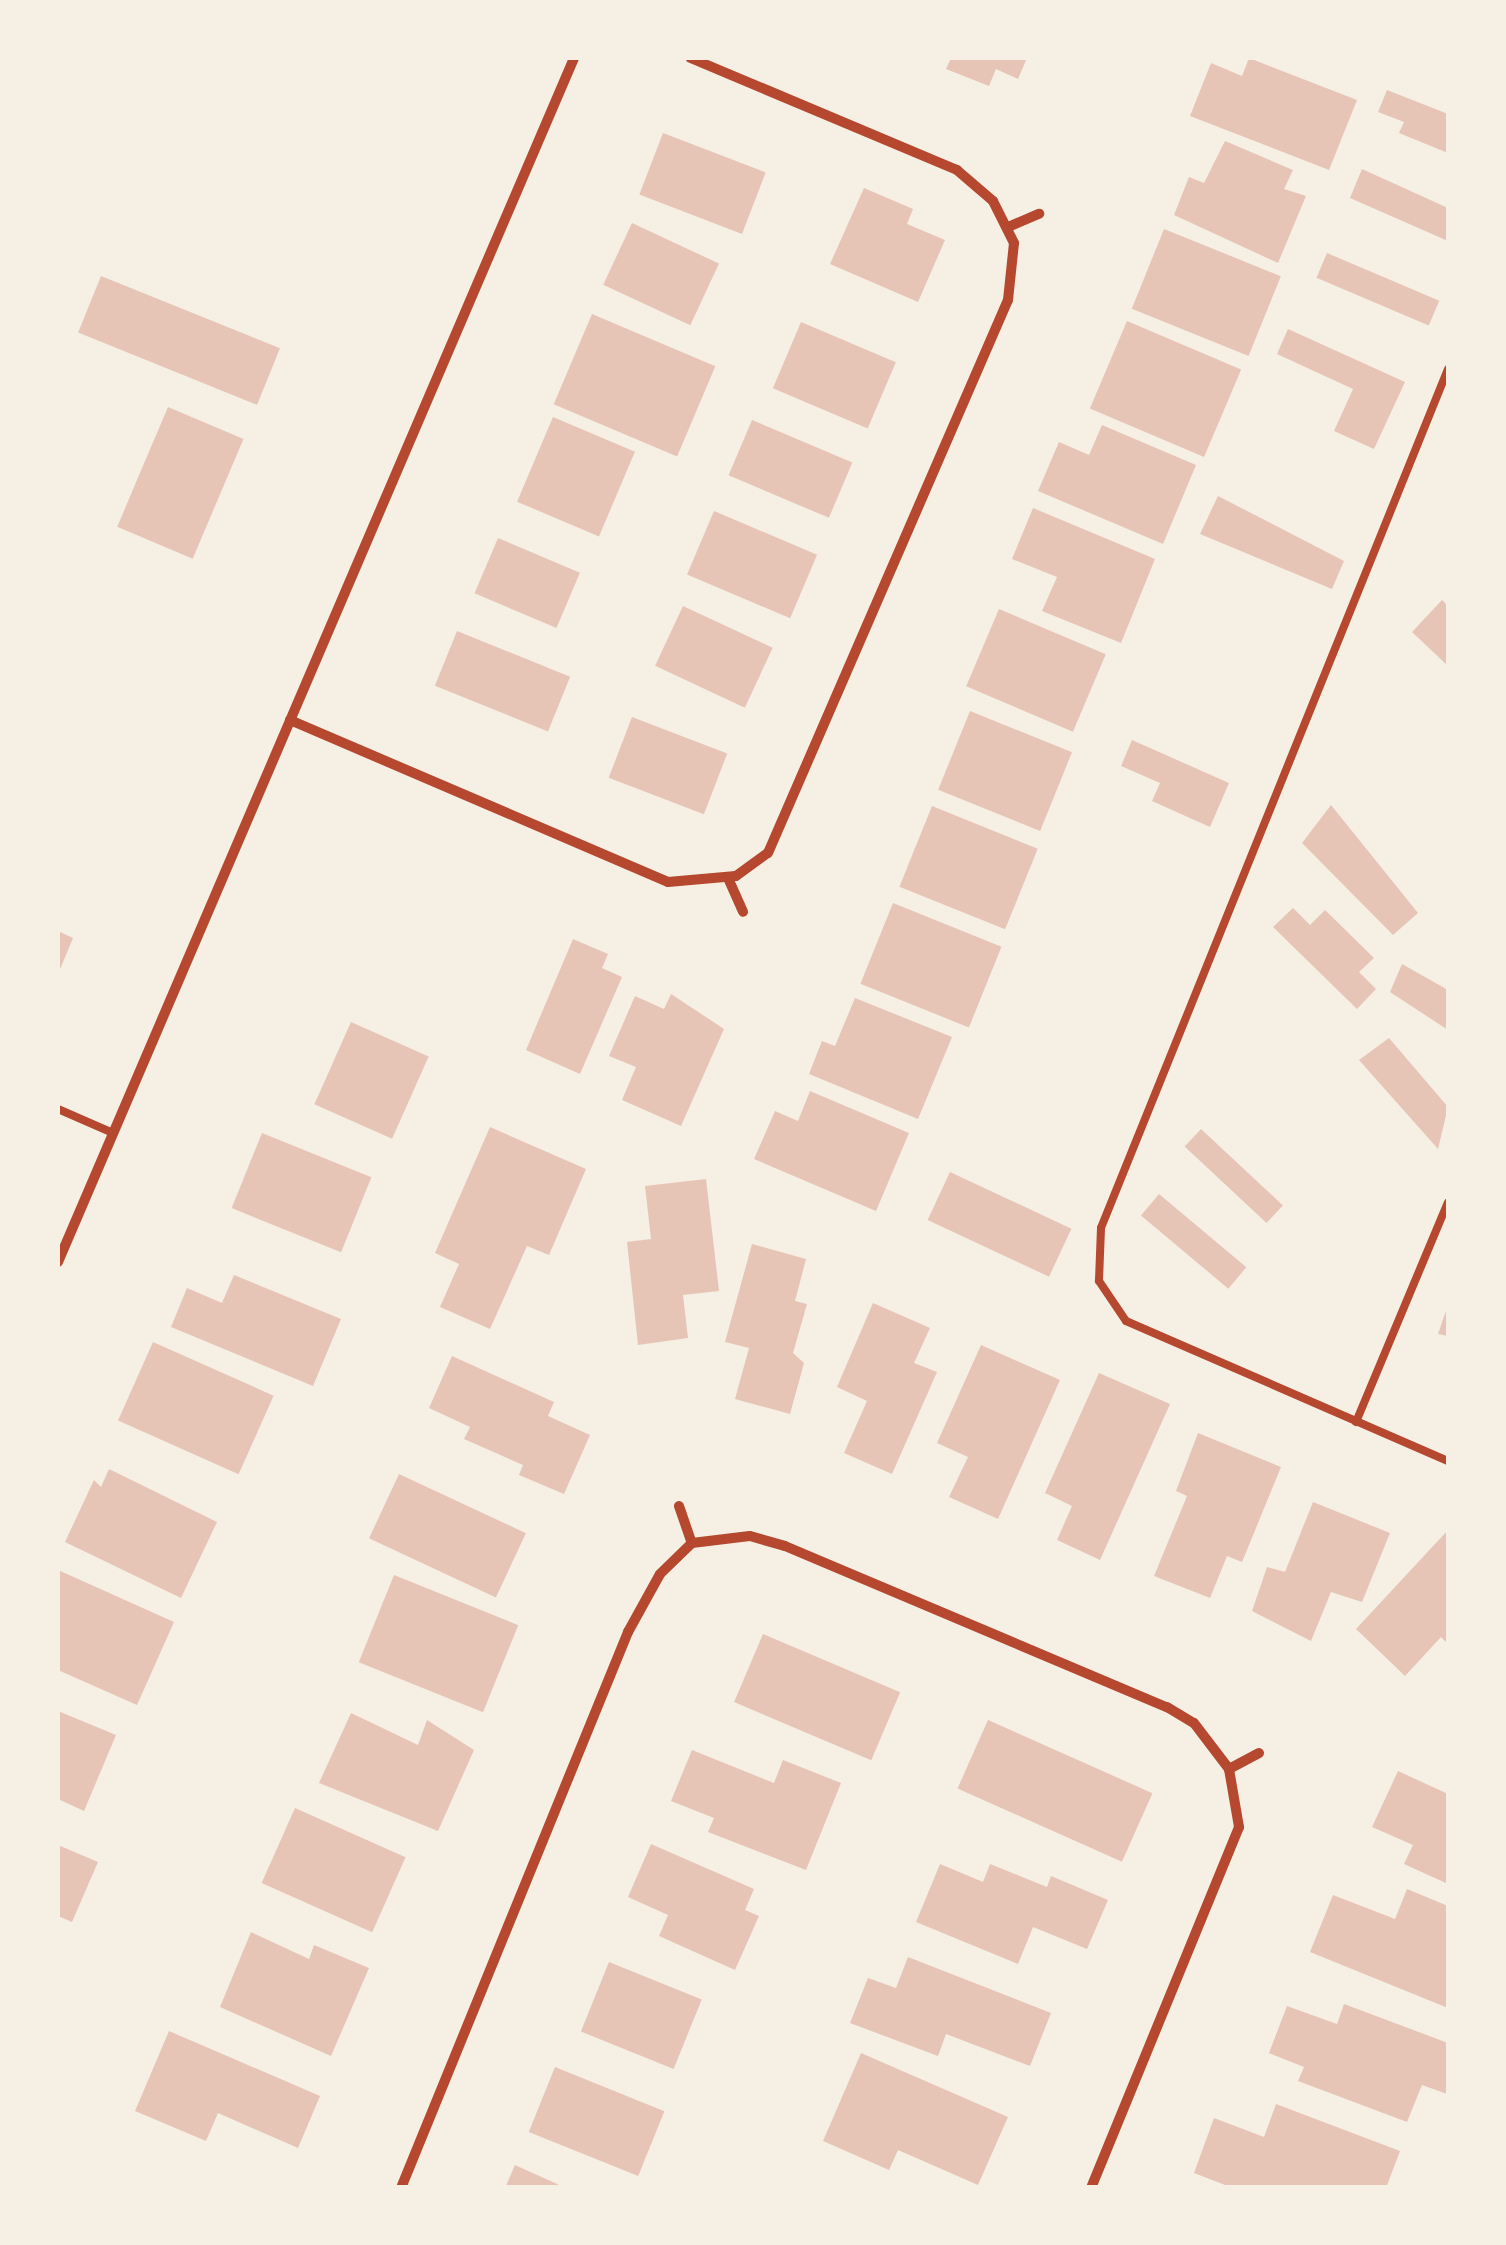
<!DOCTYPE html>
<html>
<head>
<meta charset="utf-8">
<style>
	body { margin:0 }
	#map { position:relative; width:1506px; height:2245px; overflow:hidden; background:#f6efe4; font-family:"DejaVu Sans",sans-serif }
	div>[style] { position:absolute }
	.building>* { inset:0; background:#e6c5b7; transform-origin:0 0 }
	.service>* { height:8px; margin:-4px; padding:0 4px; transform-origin:4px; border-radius:4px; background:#b5482f }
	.minor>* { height:10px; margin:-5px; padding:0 5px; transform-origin:5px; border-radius:5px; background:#b5482f }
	span { translate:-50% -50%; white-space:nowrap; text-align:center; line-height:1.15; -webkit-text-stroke:8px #f6efe4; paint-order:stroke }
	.frame { position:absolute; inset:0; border:60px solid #f6efe4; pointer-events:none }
</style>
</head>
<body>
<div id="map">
	<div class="building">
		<i style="clip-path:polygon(951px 58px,1027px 58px,1018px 79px,996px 69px,989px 86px,946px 69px)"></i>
		<i style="clip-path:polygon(1249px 58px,1357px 100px,1329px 170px,1190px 116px,1211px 63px,1242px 76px)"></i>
		<i style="clip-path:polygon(1387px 90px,1448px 114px,1448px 153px,1399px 133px,1404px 122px,1378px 112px)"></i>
		<i style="left:663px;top:133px;width:110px;height:66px;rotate:21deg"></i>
		<i style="clip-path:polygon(1225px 141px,1293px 170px,1284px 189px,1306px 196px,1278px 263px,1174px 215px,1189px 177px,1204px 183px)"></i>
		<i style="clip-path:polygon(1362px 169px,1448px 208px,1448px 241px,1350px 198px)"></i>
		<i style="clip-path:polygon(864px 188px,913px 209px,907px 224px,945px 240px,918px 302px,830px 264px)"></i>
		<i style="left:632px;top:223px;width:96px;height:68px;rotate:25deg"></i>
		<i style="left:1164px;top:229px;width:126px;height:86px;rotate:22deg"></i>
		<i style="left:1327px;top:253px;width:122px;height:27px;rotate:23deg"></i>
		<i style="left:101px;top:276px;width:193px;height:61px;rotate:22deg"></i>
		<i style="left:592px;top:314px;width:134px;height:98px;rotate:23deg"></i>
		<i style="left:1127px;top:321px;width:124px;height:95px;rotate:23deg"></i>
		<i style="left:801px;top:322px;width:103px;height:72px;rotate:23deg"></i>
		<i style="clip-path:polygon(1288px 329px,1405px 382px,1374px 449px,1334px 431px,1353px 389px,1277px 354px)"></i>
		<i style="left:168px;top:407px;width:82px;height:130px;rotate:23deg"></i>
		<i style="left:553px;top:417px;width:89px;height:92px;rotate:23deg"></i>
		<i style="left:752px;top:420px;width:109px;height:60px;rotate:23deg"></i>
		<i style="clip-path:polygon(1102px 425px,1196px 465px,1163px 544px,1038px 491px,1059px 442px,1089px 455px)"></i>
		<i style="clip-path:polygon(1218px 496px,1344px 561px,1332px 589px,1200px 534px)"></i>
		<i style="clip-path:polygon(1033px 508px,1155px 559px,1121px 643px,1042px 611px,1057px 577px,1012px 559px)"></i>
		<i style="left:714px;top:511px;width:112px;height:69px;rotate:23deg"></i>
		<i style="left:498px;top:538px;width:89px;height:60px;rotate:23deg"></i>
		<i style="clip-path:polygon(1442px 600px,1448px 606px,1448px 666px,1412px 632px)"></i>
		<i style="left:683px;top:606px;width:99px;height:66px;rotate:25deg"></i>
		<i style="left:999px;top:609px;width:116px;height:84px;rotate:23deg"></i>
		<i style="left:457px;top:631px;width:122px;height:59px;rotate:22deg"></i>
		<i style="left:970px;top:711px;width:110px;height:85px;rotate:22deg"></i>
		<i style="left:632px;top:717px;width:102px;height:65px;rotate:21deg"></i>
		<i style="clip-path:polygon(1132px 740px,1229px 783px,1210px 827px,1152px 801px,1160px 783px,1121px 766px)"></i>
		<i style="clip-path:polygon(1331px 805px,1418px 913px,1393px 935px,1302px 843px)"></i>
		<i style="left:932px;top:806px;width:114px;height:87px;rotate:22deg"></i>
		<i style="left:893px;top:903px;width:117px;height:87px;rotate:22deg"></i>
		<i style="clip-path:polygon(1293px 908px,1310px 925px,1325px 910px,1374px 958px,1359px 972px,1376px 989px,1357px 1009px,1273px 927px)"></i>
		<i style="clip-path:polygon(58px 931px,73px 938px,58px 974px)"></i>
		<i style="clip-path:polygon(573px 939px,608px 954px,602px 968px,622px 977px,580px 1074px,526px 1050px)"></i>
		<i style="clip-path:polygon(1402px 964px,1448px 990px,1448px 1030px,1390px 992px)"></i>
		<i style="clip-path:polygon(671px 994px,724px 1029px,681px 1126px,622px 1100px,636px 1067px,609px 1056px,635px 996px,664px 1009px)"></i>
		<i style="clip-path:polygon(855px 998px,952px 1037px,918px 1119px,809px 1074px,822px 1041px,835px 1046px)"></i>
		<i style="left:351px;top:1022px;width:85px;height:90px;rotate:24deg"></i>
		<i style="clip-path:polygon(1389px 1038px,1448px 1107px,1438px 1149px,1359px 1060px)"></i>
		<i style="clip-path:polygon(810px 1091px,909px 1133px,876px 1211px,754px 1159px,775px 1111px,798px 1121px)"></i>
		<i style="clip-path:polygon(490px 1127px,586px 1169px,549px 1255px,527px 1246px,490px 1329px,440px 1307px,459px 1264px,435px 1253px)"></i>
		<i style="left:1201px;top:1129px;width:112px;height:24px;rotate:43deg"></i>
		<i style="left:262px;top:1133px;width:118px;height:81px;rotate:22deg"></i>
		<i style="left:950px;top:1172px;width:134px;height:53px;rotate:25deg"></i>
		<i style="clip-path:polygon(706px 1179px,719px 1291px,683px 1295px,688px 1338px,638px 1345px,627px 1242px,651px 1239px,645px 1186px)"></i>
		<i style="left:1159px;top:1194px;width:114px;height:28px;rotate:40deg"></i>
		<i style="clip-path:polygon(752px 1244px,806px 1259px,795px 1301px,807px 1304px,793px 1353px,804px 1363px,790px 1414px,735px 1399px,749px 1348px,725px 1342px)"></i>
		<i style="clip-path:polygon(234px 1275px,341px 1319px,313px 1386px,171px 1327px,187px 1288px,222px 1303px)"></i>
		<i style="clip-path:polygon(873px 1303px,930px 1328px,914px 1363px,937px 1372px,892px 1474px,844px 1453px,867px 1401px,837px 1387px)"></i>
		<i style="clip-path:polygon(1448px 1305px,1448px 1336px,1438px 1334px)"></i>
		<i style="left:153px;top:1342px;width:132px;height:86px;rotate:24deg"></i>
		<i style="clip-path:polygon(981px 1345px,1060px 1380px,998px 1519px,949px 1497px,968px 1457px,937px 1443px)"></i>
		<i style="clip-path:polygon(452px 1356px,554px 1402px,548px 1416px,590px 1435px,564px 1494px,519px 1475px,523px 1465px,464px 1439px,470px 1427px,429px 1408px)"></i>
		<i style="clip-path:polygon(1099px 1373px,1170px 1404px,1100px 1560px,1057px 1540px,1072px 1506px,1045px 1493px)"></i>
		<i style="clip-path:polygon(1198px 1433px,1281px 1467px,1242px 1562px,1227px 1556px,1210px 1598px,1154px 1576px,1187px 1496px,1176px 1491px)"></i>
		<i style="clip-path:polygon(109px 1469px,217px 1522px,181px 1598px,65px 1542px,94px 1480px,101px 1487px)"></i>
		<i style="left:399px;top:1474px;width:140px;height:71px;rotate:25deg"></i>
		<i style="clip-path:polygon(1313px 1502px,1390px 1533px,1362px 1602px,1331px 1592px,1311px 1641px,1252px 1611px,1267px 1567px,1285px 1572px)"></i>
		<i style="clip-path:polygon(1448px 1530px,1448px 1644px,1441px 1637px,1405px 1676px,1356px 1629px)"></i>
		<i style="clip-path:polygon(58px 1570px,174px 1622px,137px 1705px,58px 1670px)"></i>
		<i style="left:394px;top:1575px;width:134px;height:94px;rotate:22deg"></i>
		<i style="left:763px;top:1634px;width:149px;height:74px;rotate:23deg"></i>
		<i style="clip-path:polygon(58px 1711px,116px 1735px,84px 1811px,58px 1799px)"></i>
		<i style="clip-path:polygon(351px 1713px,418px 1745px,427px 1720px,474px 1750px,438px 1831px,319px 1783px)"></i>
		<i style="left:988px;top:1720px;width:180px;height:75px;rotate:24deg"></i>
		<i style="clip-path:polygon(692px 1750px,774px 1783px,783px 1760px,841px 1783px,806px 1870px,708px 1832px,714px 1818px,671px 1801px)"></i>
		<i style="clip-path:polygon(1398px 1771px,1448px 1794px,1448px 1884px,1404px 1864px,1413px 1845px,1372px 1827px)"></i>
		<i style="left:295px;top:1808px;width:121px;height:82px;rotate:24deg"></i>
		<i style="clip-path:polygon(651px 1844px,754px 1889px,745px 1910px,759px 1916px,735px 1970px,659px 1936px,668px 1915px,628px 1897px)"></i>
		<i style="clip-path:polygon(58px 1845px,98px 1862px,72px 1922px,58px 1916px)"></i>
		<i style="clip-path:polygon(940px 1864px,983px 1882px,990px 1864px,1047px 1887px,1051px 1876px,1108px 1900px,1087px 1949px,1033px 1927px,1018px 1964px,916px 1922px)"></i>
		<i style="clip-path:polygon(1407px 1889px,1448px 1906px,1448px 2008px,1310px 1952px,1333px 1895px,1395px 1919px)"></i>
		<i style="clip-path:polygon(251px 1932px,309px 1959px,314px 1945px,369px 1968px,331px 2056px,220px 2007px)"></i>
		<i style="clip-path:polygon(908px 1957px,1051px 2013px,1030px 2066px,946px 2034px,938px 2056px,850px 2023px,868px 1978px,896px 1988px)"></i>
		<i style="left:609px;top:1962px;width:100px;height:75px;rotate:22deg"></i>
		<i style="clip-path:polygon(1344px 2004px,1448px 2043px,1447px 2094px,1422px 2085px,1407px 2122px,1298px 2081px,1304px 2067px,1269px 2053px,1287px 2006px,1337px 2024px)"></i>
		<i style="clip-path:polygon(169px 2031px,320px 2096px,298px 2148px,218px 2113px,206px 2141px,135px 2111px)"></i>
		<i style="clip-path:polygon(861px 2053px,1008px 2117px,978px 2185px,898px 2150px,889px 2170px,823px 2141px)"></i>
		<i style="left:555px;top:2067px;width:118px;height:70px;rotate:22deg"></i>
		<i style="clip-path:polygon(1276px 2104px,1400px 2151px,1386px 2188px,1233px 2188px,1194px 2173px,1214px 2118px,1264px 2137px)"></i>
		<i style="clip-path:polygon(515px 2165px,566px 2188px,505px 2188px)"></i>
	</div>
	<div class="service">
		<i style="left:1448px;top:369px;width:926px;rotate:112deg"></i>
		<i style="left:1101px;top:1228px;width:53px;rotate:92.2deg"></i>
		<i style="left:1099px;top:1281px;width:48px;rotate:56deg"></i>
		<i style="left:1126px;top:1321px;width:351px;rotate:23.5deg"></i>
		<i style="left:58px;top:1109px;width:60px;rotate:23.6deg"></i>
		<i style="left:1356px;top:1422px;width:238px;rotate:-67.3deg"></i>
	</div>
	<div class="minor">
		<i style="left:1008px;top:227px;width:34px;rotate:-23deg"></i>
		<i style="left:290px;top:720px;width:411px;rotate:23.2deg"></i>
		<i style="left:668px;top:882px;width:68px;rotate:-5deg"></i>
		<i style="left:736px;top:876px;width:39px;rotate:-36deg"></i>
		<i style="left:768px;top:853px;width:603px;rotate:-66.54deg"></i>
		<i style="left:1008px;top:300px;width:57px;rotate:-84deg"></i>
		<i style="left:1014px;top:243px;width:47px;rotate:-116.6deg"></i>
		<i style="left:993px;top:201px;width:48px;rotate:-139.3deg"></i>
		<i style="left:957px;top:170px;width:289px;rotate:-157.2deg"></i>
		<i style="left:728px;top:878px;width:37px;rotate:66deg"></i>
		<i style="left:58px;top:1262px;width:1310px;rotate:-66.8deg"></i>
		<i style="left:679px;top:1506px;width:39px;rotate:71deg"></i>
		<i style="left:401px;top:2188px;width:601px;rotate:-67.79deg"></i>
		<i style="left:628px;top:1632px;width:66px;rotate:-61.1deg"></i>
		<i style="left:660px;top:1574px;width:45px;rotate:-44.1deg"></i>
		<i style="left:692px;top:1543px;width:58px;rotate:-6.9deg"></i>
		<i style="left:750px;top:1536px;width:36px;rotate:16deg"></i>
		<i style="left:785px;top:1546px;width:415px;rotate:22.9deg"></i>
		<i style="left:1167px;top:1707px;width:31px;rotate:31deg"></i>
		<i style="left:1194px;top:1723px;width:58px;rotate:52.7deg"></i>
		<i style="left:1091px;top:2188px;width:390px;rotate:-67.7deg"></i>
		<i style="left:1239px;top:1827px;width:59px;rotate:-99.8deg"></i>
		<i style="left:1229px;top:1769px;width:34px;rotate:-28deg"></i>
	</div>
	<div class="frame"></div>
</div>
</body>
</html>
